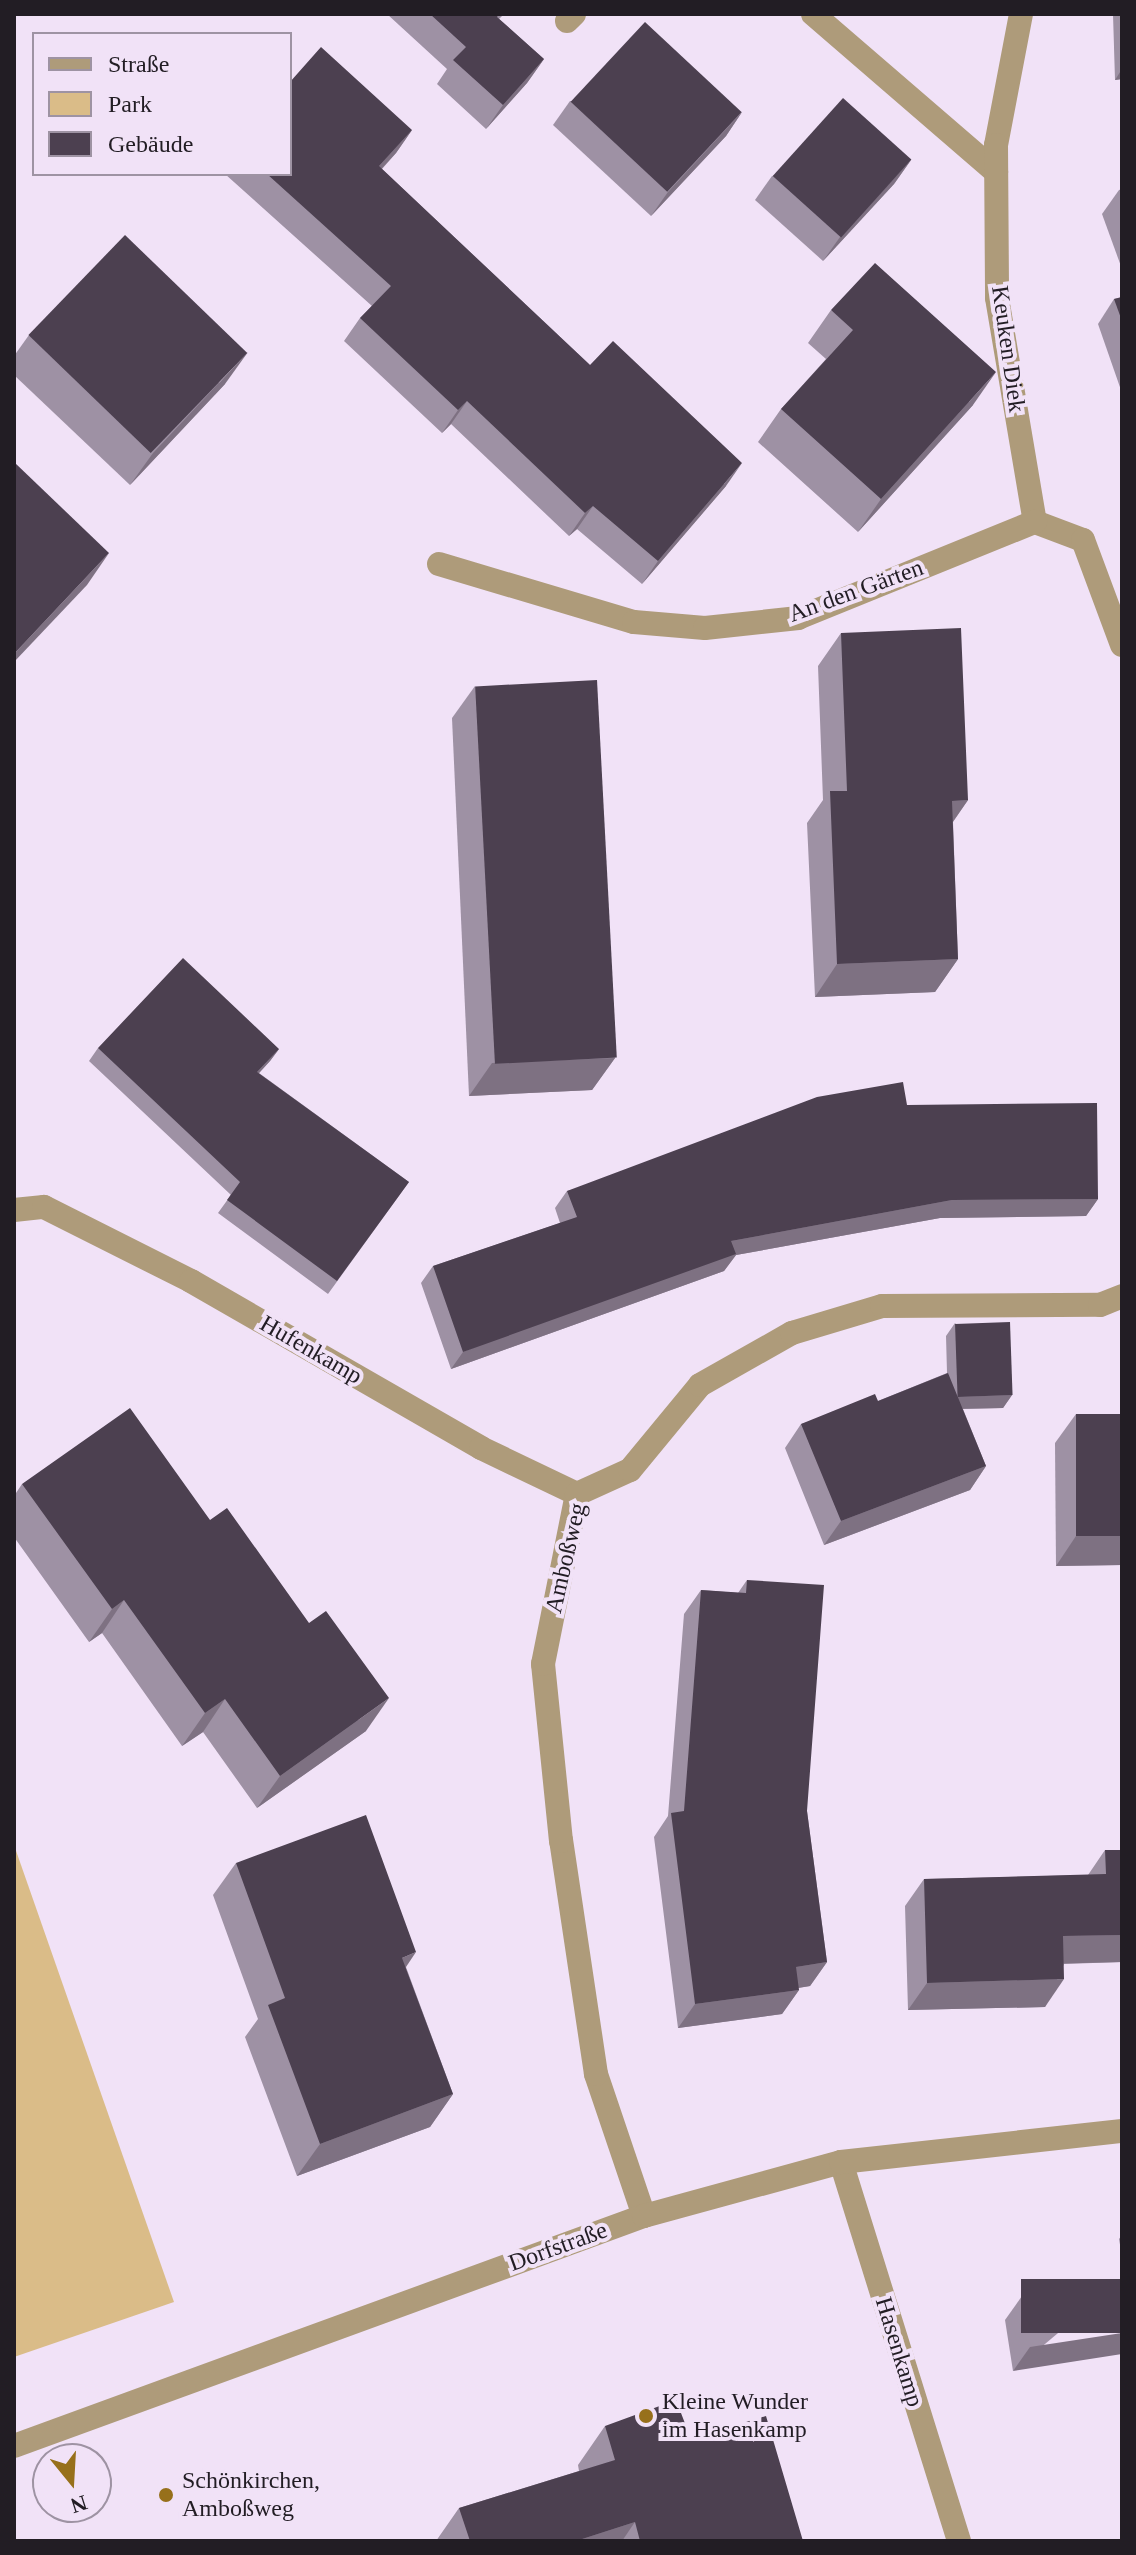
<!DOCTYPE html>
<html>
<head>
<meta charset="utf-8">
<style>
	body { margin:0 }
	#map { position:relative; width:1136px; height:2555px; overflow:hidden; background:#f1e2f7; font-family:Georgia,serif }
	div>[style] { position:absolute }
	.green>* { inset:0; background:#dabc88 }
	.minor>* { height:24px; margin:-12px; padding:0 12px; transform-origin:12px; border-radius:12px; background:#ae9b7a }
	.wall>* { inset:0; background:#9e91a4 }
	.shaded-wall>* { inset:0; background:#7e7182 }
	.building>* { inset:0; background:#4c4050; transform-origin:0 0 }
	.dots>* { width:22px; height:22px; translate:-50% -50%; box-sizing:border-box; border:4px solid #f1e2f7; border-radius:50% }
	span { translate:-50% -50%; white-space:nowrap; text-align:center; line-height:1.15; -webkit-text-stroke:8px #f1e2f7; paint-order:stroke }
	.street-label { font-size:24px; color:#221d24 }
	.poi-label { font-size:24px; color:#221d24 }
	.left { translate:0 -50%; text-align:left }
	.frame { position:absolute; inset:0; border:16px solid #221d24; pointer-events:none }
	.legend { position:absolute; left:32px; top:32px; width:260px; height:144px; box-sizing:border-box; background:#f1e2f7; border:2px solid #9e93a3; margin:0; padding:10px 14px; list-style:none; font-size:24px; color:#221d24 }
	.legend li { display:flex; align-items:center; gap:16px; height:40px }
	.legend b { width:40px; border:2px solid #9e93a3 }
	.north { position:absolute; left:32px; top:2443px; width:80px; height:80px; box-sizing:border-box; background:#f1e2f7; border:2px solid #9e93a3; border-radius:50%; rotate:162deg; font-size:22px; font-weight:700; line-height:32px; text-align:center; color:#221d24 }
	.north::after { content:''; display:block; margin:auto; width:28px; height:36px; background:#97701b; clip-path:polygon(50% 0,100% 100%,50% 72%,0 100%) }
</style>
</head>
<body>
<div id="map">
	<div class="green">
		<i style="clip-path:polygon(14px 1845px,174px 2302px,14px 2357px)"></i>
	</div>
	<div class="minor">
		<i style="left:813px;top:14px;width:242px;rotate:40.8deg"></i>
		<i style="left:1021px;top:14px;width:133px;rotate:100.8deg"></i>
		<i style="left:996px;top:145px;width:153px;rotate:89.6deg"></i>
		<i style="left:997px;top:298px;width:227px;rotate:80.4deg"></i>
		<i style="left:1035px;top:522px;width:51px;rotate:20.6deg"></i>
		<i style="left:1083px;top:540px;width:112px;rotate:69.6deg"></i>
		<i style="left:567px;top:21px;width:10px;rotate:-45deg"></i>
		<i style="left:439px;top:564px;width:203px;rotate:16.6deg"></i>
		<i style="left:634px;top:622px;width:71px;rotate:4.8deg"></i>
		<i style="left:705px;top:628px;width:94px;rotate:-6.1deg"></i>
		<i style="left:798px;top:618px;width:256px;rotate:-22.1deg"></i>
		<i style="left:14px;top:1210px;width:30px;rotate:-6deg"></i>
		<i style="left:44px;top:1207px;width:165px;rotate:26.7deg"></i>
		<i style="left:191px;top:1281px;width:335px;rotate:29.9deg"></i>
		<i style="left:481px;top:1448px;width:106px;rotate:25.6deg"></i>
		<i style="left:841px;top:2162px;width:397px;rotate:72.7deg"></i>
		<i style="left:644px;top:2216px;width:150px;rotate:-108.7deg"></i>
		<i style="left:596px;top:2074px;width:236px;rotate:-98.5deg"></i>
		<i style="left:561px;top:1841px;width:178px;rotate:-95.8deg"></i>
		<i style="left:543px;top:1664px;width:173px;rotate:-78.7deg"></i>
		<i style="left:577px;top:1494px;width:58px;rotate:-24.4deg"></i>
		<i style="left:630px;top:1470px;width:110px;rotate:-50.5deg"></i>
		<i style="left:700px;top:1385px;width:106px;rotate:-29.5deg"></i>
		<i style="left:792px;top:1333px;width:94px;rotate:-16.7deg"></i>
		<i style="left:882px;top:1306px;width:218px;rotate:-0.3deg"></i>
		<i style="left:1100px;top:1305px;width:24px;rotate:-22deg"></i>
		<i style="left:14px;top:2446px;width:671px;rotate:-20.06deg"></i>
		<i style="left:644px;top:2216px;width:204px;rotate:-15.3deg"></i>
		<i style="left:841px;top:2162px;width:283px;rotate:-6.3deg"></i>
	</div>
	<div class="wall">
		<i style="clip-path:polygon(387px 14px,504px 14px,499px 19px,544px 59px,527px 83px,486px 129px,437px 84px,447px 69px)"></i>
		<i style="clip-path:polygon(1113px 14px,1122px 14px,1122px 79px,1115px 80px)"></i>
		<i style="clip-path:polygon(570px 101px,742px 112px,726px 136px,651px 216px,553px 125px)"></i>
		<i style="clip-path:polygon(412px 130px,396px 153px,382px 169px,590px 365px,726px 486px,642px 584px,577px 529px,569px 536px,451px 424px,442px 433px,344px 341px,360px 318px,372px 306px,225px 174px,290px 174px)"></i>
		<i style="clip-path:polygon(911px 160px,894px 184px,823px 261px,755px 200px,772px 176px)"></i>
		<i style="clip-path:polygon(1122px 189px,1122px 269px,1102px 214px,1119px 190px)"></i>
		<i style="clip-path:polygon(1122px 297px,1122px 393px,1098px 324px,1114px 299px)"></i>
		<i style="clip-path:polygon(831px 310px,973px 405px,858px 532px,758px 442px,781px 409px,826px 359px,808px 343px)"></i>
		<i style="clip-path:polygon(29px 335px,225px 384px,130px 485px,14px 375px,14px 356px)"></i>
		<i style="clip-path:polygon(841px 633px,968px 800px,953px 822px,958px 959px,935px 992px,815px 997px,807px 823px,823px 800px,818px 666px)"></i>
		<i style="clip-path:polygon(475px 686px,615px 1058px,592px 1090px,469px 1096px,452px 718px)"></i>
		<i style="clip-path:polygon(98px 1048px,279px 1049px,270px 1061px,259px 1073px,409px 1182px,328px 1294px,218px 1213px,231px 1195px,89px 1061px)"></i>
		<i style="clip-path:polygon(907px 1105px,1098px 1199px,1086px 1216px,940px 1218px,736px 1255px,724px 1271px,451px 1369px,421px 1283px,433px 1266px,560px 1223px,555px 1208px,567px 1191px)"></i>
		<i style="clip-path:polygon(955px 1323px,1012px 1395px,1003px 1408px,963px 1409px,986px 1466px,970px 1490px,824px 1545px,785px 1448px,801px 1424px,878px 1401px,947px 1373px,946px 1336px)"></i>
		<i style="clip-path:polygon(1076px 1414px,1122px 1414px,1122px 1565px,1056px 1566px,1055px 1443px)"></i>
		<i style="clip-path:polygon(22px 1484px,210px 1520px,366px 1731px,257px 1808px,203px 1732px,182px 1746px,102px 1633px,89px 1642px,14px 1537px,14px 1496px)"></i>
		<i style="clip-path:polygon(747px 1580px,807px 1811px,827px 1962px,810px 1986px,798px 1988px,799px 1990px,782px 2014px,678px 2028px,654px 1837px,668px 1816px,684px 1614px,701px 1590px,738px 1593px)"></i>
		<i style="clip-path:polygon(1105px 1850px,1122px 1850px,1122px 1962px,1064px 1964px,1045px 2007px,908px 2010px,905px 1906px,924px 1879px,1088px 1875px)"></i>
		<i style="clip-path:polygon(236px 1863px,406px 1967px,453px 2094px,430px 2127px,297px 2176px,245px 2037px,258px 2019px,213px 1895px)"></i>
		<i style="clip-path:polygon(1122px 2235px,1122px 2256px,1119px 2239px)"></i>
		<i style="clip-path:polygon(1122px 2279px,1013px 2371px,1005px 2320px,1022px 2296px)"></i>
		<i style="clip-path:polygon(605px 2426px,691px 2439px,803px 2541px,436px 2541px,459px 2508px,579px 2471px,578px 2465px)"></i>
	</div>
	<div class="shaded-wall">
		<i style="clip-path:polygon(544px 59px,527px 83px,486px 129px,503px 105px)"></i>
		<i style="clip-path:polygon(1122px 69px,1122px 79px,1115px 80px)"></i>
		<i style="clip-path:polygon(742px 112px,726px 136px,651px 216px,668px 192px)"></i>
		<i style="clip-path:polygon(412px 130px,396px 153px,363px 189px,379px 166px)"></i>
		<i style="clip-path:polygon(911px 160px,894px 184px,823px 261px,840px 237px)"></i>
		<i style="clip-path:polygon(248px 352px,225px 384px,130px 485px,153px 453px)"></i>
		<i style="clip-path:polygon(996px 372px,973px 405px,858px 532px,881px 499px)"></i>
		<i style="clip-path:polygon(467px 401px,451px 424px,442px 433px,458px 410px)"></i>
		<i style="clip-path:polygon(742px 463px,726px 486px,642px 584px,658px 561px)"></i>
		<i style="clip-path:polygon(593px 506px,577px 529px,569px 536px,585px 513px)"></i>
		<i style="clip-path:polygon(109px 553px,87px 585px,14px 662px,14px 654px)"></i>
		<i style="clip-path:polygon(968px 800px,945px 833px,952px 801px)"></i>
		<i style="clip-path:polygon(958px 959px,935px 992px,815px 997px,837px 964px)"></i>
		<i style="clip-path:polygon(279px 1049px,270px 1061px,248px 1085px,257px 1072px)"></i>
		<i style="clip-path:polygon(615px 1058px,592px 1090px,469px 1096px,492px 1063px)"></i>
		<i style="clip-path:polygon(1098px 1199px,1086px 1216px,940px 1218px,736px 1255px,724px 1271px,451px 1369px,463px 1352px,731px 1241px,952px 1200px)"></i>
		<i style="clip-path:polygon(1012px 1395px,1003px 1408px,948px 1409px,957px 1397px)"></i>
		<i style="clip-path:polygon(986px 1466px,970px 1490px,824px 1545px,841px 1521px)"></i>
		<i style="clip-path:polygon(1076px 1536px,1122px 1536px,1122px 1565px,1056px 1566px)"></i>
		<i style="clip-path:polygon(124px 1600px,102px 1633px,89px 1642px,112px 1609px)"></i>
		<i style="clip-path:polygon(389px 1698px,366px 1731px,257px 1808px,280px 1776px)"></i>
		<i style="clip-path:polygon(225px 1699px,203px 1732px,182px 1746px,205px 1713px)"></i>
		<i style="clip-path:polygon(1122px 1935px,1122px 1962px,1043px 1964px,1063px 1936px)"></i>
		<i style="clip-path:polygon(416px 1952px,394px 1985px,402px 1958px)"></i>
		<i style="clip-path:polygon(827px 1962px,810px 1986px,779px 1991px,796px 1967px)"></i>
		<i style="clip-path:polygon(1064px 1979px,1045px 2007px,908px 2010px,927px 1983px)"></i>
		<i style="clip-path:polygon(799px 1990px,782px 2014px,678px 2028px,695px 2004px)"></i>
		<i style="clip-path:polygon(453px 2094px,430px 2127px,297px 2176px,320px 2144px)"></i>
		<i style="clip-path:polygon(1122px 2333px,1122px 2354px,1013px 2371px,1030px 2347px)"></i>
		<i style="clip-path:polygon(635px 2522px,622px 2541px,576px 2541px)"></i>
	</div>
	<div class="building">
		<i style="clip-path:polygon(430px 14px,499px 14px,497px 17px,544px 59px,503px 105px,453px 60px,466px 47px)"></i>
		<i style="left:645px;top:22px;width:132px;height:109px;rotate:43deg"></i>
		<i style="clip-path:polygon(321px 47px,412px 130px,379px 166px,590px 365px,613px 341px,742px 463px,658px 561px,593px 506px,585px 513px,467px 401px,458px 410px,360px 318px,391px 286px,267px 174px,290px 174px,290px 82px)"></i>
		<i style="left:843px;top:98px;width:92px;height:105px;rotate:42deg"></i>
		<i style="left:125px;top:235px;width:170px;height:139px;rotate:44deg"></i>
		<i style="clip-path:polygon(875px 263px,996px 372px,881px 499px,781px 409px,853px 330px,831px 310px)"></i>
		<i style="clip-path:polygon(1122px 297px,1122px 321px,1114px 299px)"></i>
		<i style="clip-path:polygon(14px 462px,109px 553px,14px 654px)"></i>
		<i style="clip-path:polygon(961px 628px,968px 800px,952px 801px,958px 959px,837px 964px,830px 791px,847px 791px,841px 633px)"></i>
		<i style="left:597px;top:680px;width:378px;height:122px;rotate:87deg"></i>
		<i style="clip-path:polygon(183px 958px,279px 1049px,257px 1072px,409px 1182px,337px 1281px,227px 1200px,240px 1182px,98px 1048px)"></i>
		<i style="clip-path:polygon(903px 1082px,907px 1105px,1097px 1103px,1098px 1199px,952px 1200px,731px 1241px,736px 1254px,463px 1352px,433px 1266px,577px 1217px,567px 1191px,817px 1097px)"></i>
		<i style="left:1010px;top:1322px;width:73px;height:55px;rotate:88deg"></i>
		<i style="clip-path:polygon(948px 1373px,986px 1466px,841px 1521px,801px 1424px,875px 1394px,878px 1401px)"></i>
		<i style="clip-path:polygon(130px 1408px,210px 1520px,227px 1508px,309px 1623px,326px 1611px,389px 1698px,280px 1776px,225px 1699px,205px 1713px,124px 1600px,112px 1609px,22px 1484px)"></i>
		<i style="left:1076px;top:1414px;width:46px;height:122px"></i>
		<i style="clip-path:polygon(747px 1580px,824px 1585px,807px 1811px,827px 1962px,796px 1967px,799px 1990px,695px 2004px,671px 1813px,684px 1811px,701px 1590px,746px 1593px)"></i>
		<i style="clip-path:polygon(366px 1815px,416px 1952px,402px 1958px,453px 2094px,320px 2144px,268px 2005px,285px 1998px,236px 1863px)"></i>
		<i style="clip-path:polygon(1105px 1850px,1122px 1850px,1122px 1935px,1063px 1936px,1064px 1979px,927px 1983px,924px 1879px,1106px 1874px)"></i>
		<i style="left:1122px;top:2279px;width:54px;height:101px;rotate:90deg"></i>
		<i style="clip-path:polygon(676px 2400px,691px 2439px,766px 2416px,803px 2541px,640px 2541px,635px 2522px,576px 2541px,470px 2541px,459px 2508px,615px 2460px,605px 2426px)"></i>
	</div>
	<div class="dots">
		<i style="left:646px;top:2416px;background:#97701b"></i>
		<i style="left:166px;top:2495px;background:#97701b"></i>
	</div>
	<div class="street-label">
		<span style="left:1008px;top:349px;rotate:82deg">Keuken Diek</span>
		<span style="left:856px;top:591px;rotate:-20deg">An den Gärten</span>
		<span style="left:311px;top:1350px;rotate:30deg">Hufenkamp</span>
		<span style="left:566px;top:1558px;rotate:-77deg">Amboßweg</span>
		<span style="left:558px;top:2247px;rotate:-20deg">Dorfstraße</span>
		<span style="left:899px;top:2352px;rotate:73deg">Hasenkamp</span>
	</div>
	<div class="poi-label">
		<span class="left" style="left:662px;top:2416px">Kleine Wunder<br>im Hasenkamp</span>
		<span class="left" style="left:182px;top:2495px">Schönkirchen,<br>Amboßweg</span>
	</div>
	<div class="frame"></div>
	<ul class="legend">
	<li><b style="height:10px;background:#ae9b7a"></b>Straße</li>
	<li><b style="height:22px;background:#dabc88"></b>Park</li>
	<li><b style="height:22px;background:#4c4050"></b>Gebäude</li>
	</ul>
	<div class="north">N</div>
</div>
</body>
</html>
